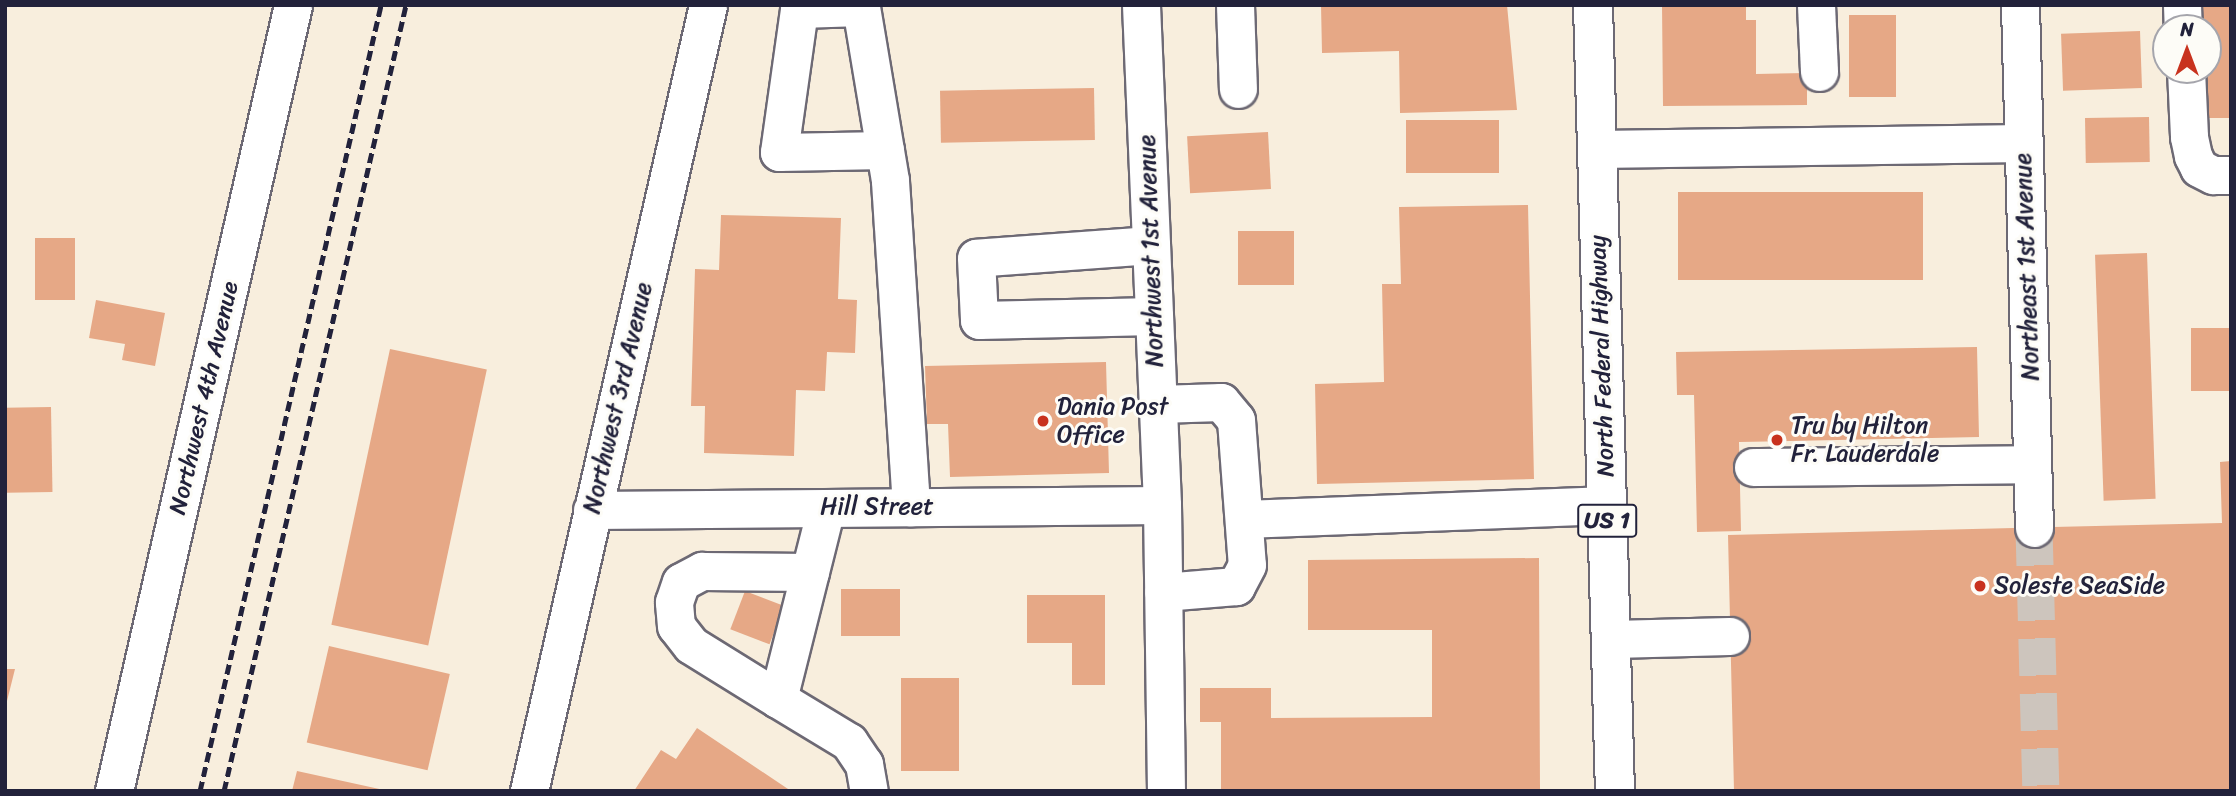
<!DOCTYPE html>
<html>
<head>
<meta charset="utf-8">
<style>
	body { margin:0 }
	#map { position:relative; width:2236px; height:796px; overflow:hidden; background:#f8eedd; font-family:Sriracha,sans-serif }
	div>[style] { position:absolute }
	.building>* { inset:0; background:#e6a886; transform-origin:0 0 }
	.minor-tunnel>* { height:37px; margin-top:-18.5px; transform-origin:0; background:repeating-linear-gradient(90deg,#cdc5bd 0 37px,transparent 0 55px) }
	.roads { filter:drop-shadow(2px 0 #6d6974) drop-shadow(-2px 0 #6d6974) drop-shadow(0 2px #6d6974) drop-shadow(0 -2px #6d6974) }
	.minor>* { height:37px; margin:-18.5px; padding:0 18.5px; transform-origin:18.5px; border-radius:18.5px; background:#fff }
	.major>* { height:38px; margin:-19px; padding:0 19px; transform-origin:19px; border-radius:19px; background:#fff }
	.rail>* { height:5px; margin-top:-2.5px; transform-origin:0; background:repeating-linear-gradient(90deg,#22223b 0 10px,transparent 0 15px) }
	.dots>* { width:19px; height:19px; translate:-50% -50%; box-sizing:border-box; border:4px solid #fdfcf7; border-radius:50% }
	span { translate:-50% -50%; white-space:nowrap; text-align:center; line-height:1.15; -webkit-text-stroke:6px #fdfcf7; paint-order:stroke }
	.shield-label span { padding:2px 5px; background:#fdfcf7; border:2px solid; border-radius:5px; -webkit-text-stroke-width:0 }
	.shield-label { font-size:23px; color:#22223b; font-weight:700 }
	.street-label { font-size:24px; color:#22223b }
	.poi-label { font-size:24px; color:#22223b }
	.left { translate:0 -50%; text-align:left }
	.frame { position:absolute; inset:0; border:7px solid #22223b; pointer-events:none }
	.north { position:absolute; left:2152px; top:14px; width:70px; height:70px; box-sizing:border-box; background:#fdfcf7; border:2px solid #a5a5ac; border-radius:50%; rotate:0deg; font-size:19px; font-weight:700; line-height:28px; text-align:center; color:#22223b }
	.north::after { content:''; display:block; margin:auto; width:24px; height:32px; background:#c8321e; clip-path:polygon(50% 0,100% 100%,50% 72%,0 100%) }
</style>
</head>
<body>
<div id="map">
	<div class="building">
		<i style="clip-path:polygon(1321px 5px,1507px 5px,1517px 110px,1400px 113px,1399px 51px,1322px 53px)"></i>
		<i style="clip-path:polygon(1662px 5px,1746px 5px,1746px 20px,1756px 20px,1756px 74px,1807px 73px,1807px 105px,1663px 106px)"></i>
		<i style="clip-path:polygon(2196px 5px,2231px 5px,2231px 118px,2196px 118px,2196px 70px,2208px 70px,2208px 28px,2196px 28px)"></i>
		<i style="left:1849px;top:15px;width:47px;height:82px"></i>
		<i style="left:2140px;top:31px;width:57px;height:79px;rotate:88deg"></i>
		<i style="left:1094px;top:88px;width:52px;height:154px;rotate:89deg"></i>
		<i style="left:2149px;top:117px;width:45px;height:64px;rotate:89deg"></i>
		<i style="left:1406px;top:120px;width:93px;height:53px"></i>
		<i style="left:1268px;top:132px;width:57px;height:81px;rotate:87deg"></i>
		<i style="left:1923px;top:192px;width:88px;height:245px;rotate:90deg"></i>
		<i style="clip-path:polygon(1528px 205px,1534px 479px,1317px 484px,1315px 384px,1384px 382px,1382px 284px,1401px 284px,1399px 207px)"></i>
		<i style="clip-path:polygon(721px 215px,841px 218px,838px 299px,857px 300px,855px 353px,827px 352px,825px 391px,796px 390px,794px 456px,704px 453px,705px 406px,691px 406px,695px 269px,719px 270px)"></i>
		<i style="left:1238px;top:231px;width:56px;height:54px"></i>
		<i style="left:35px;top:238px;width:40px;height:62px"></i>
		<i style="left:2147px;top:253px;width:246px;height:52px;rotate:88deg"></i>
		<i style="clip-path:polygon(96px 300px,165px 313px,155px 366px,122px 360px,125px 344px,89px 338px)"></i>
		<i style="left:2191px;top:328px;width:40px;height:63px"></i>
		<i style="clip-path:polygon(1977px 347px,1979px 437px,1739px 442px,1741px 531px,1697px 532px,1694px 395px,1677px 395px,1676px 352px)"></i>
		<i style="left:390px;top:349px;width:99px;height:282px;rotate:12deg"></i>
		<i style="clip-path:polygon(1106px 362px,1109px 473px,950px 477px,948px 424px,927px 424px,925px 366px)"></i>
		<i style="left:51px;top:407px;width:85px;height:46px;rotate:89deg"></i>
		<i style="clip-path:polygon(2231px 461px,2231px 791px,1734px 791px,1728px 535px,2222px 523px,2220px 462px)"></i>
		<i style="clip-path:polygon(1539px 558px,1540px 791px,1221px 791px,1221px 722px,1200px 722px,1200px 688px,1271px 688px,1271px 718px,1432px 717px,1432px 630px,1308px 630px,1308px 560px)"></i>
		<i style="left:841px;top:589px;width:59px;height:47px"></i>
		<i style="left:745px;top:591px;width:42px;height:41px;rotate:21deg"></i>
		<i style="clip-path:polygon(1027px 595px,1105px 595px,1105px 685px,1072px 685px,1072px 643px,1027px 643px)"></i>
		<i style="left:329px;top:646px;width:124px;height:99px;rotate:13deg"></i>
		<i style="clip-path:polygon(5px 669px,15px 669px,6px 705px,5px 704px)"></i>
		<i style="left:901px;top:678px;width:58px;height:93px"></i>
		<i style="clip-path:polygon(697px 728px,791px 791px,634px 791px,661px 750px,676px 759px)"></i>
		<i style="clip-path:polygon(297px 771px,384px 790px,383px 791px,292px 791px)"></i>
	</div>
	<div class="minor-tunnel">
		<i style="left:2034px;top:528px;width:263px;rotate:88.5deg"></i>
	</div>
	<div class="roads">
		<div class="minor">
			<i style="left:1141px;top:5px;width:500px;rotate:87.59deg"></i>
			<i style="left:1162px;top:505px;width:286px;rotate:89.2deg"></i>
			<i style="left:1235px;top:5px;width:84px;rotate:88deg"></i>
			<i style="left:1816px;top:5px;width:67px;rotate:87.4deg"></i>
			<i style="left:2020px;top:5px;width:523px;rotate:88.47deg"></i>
			<i style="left:2182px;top:5px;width:23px;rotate:88deg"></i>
			<i style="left:2186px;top:70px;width:67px;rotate:87.4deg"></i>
			<i style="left:2189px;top:137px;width:19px;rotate:78deg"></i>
			<i style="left:2193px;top:156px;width:13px;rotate:63deg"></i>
			<i style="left:2199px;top:168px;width:16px;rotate:27deg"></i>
			<i style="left:2213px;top:175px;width:18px"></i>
			<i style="left:1597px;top:149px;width:426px;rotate:-0.8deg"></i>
			<i style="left:885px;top:150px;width:106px;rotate:178.9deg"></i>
			<i style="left:779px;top:152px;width:144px;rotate:-82deg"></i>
			<i style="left:799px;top:9px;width:62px;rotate:-1.8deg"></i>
			<i style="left:861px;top:7px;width:176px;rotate:80.5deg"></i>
			<i style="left:890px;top:181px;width:327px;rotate:86.3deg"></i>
			<i style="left:1151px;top:245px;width:175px;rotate:175.8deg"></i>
			<i style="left:976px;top:258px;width:62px;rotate:87.2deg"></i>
			<i style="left:979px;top:320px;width:175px;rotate:-1.3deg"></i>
			<i style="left:1158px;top:404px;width:63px;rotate:-1.8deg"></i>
			<i style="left:1221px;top:402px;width:23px;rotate:50deg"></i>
			<i style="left:1236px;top:420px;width:145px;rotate:85.7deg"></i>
			<i style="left:1247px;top:565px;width:24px;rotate:118deg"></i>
			<i style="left:1236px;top:586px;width:73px;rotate:175.3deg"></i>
			<i style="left:1753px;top:467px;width:279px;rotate:-0.6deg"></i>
			<i style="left:826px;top:508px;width:197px;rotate:104.1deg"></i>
			<i style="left:778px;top:699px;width:83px;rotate:31.2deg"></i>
			<i style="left:849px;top:742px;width:27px;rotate:56deg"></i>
			<i style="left:864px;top:764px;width:27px;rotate:80deg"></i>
			<i style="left:592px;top:510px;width:570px;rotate:-0.5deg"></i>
			<i style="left:1244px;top:519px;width:362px;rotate:-2.2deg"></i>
			<i style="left:1612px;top:639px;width:118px;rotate:-1.5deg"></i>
			<i style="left:778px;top:699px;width:102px;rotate:-148.2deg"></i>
			<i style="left:691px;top:645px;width:24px;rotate:-128deg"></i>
			<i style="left:676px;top:626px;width:24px;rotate:-95deg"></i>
			<i style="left:674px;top:602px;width:21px;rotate:-71deg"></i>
			<i style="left:681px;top:582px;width:24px;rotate:-28deg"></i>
			<i style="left:702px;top:571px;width:108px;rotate:0.5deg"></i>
			<i style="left:114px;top:791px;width:806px;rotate:-77.17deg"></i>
			<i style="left:529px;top:791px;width:806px;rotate:-77.17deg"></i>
		</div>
		<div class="major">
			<i style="left:1593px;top:5px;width:786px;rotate:88.4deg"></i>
		</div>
	</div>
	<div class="rail">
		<i style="left:200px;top:791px;width:807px;rotate:-77.03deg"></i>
		<i style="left:224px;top:791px;width:807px;rotate:-76.96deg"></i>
	</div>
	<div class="dots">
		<i style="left:1043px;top:421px;background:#c8321e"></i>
		<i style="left:1777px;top:440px;background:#c8321e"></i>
		<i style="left:1980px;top:586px;background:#c8321e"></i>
	</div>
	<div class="shield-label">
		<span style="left:1607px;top:521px">US 1</span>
	</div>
	<div class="street-label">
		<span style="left:1151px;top:251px;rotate:-92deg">Northwest 1st Avenue</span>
		<span style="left:2027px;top:267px;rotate:-92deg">Northeast 1st Avenue</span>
		<span style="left:1602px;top:356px;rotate:-92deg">North Federal Highway</span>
		<span style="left:204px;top:398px;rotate:-77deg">Northwest 4th Avenue</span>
		<span style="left:618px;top:398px;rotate:-77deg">Northwest 3rd Avenue</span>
		<span style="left:877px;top:507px">Hill Street</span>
	</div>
	<div class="poi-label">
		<span class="left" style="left:1057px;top:421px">Dania Post<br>Office</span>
		<span class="left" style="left:1791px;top:440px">Tru by Hilton<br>Fr. Lauderdale</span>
		<span class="left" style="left:1994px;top:586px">Soleste SeaSide</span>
	</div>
	<div class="frame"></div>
	<div class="north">N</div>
</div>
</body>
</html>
